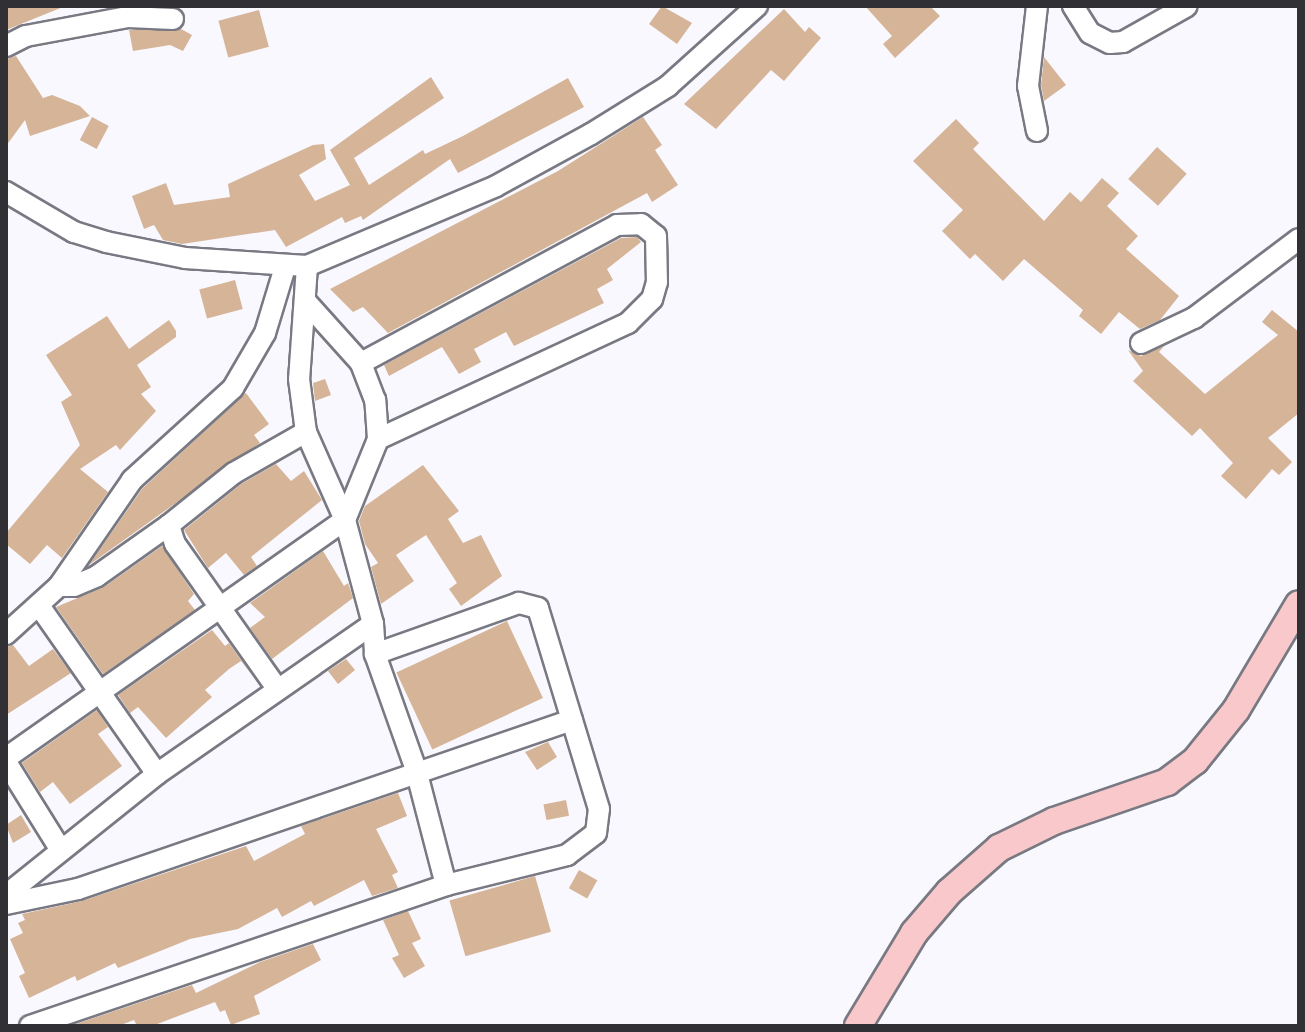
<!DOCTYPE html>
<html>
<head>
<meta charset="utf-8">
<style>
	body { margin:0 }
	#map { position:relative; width:1305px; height:1032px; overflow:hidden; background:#f8f8fe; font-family:Spectral,serif }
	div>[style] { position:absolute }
	.building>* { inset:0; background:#d6b498; transform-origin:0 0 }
	.roads { filter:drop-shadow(2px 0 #787982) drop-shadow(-2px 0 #787982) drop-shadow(0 2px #787982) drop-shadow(0 -2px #787982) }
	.minor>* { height:20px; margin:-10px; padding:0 10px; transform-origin:10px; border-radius:10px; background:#fff }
	.major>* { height:26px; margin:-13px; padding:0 13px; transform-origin:13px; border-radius:13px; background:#f8c8ca }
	span { translate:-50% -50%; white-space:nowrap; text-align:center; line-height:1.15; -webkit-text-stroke:8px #f8f8fe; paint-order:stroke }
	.frame { position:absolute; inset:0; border:8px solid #313135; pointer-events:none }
</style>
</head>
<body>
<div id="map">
	<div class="building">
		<i style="clip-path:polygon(6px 6px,63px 6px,63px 7px,6px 30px)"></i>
		<i style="clip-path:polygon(662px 6px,692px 23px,677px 44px,649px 24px)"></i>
		<i style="clip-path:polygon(865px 6px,930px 6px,940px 16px,895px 58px,883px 44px,892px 36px)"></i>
		<i style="clip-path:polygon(784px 9px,805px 32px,809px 27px,821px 38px,784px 81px,771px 70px,716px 129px,684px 104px)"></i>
		<i style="left:259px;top:10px;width:38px;height:42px;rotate:75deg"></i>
		<i style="clip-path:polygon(181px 29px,192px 35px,183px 51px,170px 45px,133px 51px,129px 30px)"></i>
		<i style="clip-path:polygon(16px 56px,43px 98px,52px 95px,80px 106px,90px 116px,30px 136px,25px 120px,6px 146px,6px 59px)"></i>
		<i style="clip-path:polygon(1044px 57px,1066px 85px,1044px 101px,1041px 85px)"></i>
		<i style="clip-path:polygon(431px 77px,444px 98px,354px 158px,369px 185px,423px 150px,425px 154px,463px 136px,568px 78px,584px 107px,458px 173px,450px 159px,363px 220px,361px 216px,345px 223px,342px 217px,286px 247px,275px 230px,182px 244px,163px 240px,154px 225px,144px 229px,132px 196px,166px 183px,174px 205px,230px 197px,228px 184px,313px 145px,324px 144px,326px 159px,299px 175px,315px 201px,350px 185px,330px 150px)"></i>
		<i style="left:92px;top:117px;width:19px;height:26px;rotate:28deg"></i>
		<i style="clip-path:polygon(643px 117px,662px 145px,655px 150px,678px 185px,652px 202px,647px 193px,388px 333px,363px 307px,353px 312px,330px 289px,558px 171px)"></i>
		<i style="clip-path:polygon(956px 119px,979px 143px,973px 149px,1044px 221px,1070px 192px,1081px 202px,1102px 178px,1119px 193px,1107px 206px,1138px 236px,1126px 249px,1179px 296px,1160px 320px,1140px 329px,1119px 312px,1101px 334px,1079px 316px,1083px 310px,1024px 259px,1003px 281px,975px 254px,970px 259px,942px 231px,963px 210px,913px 161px)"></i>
		<i style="left:1157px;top:147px;width:40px;height:43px;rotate:42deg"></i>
		<i style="clip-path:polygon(637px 237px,641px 242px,607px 269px,613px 280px,597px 289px,604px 303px,514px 346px,506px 332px,474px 349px,481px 362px,459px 374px,442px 347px,389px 376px,384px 365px,621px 238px)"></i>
		<i style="left:235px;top:280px;width:30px;height:37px;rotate:75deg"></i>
		<i style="clip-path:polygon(1272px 310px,1299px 332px,1299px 413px,1268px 438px,1292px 462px,1279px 475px,1272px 469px,1246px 499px,1221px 476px,1233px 463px,1200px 428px,1192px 436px,1133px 381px,1143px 371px,1128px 350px,1141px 356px,1164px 346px,1159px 352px,1205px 394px,1278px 335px,1262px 322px)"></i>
		<i style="clip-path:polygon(107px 316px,129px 349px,169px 320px,176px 331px,176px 337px,137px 365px,151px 387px,141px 394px,156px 411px,120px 450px,116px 445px,80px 469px,108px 492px,62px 558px,47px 545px,30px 564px,6px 544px,6px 533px,80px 445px,61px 402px,72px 395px,46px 355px)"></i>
		<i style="clip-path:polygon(325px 379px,331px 395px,315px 401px,313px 383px)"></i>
		<i style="clip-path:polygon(246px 393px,269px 424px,254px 435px,260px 443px,89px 565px,142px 489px)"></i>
		<i style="clip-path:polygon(276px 464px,291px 481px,304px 471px,322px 500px,251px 557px,257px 566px,244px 575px,226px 553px,208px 568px,184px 530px,241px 484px)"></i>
		<i style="clip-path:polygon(423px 465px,459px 511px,448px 519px,463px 543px,481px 535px,502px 576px,461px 606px,449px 589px,457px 583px,426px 535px,396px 555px,414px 581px,381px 604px,371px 567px,378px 563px,365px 544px,359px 521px,365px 506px)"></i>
		<i style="clip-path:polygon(162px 546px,194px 594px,188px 601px,195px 610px,103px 674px,56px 607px,104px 587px)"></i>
		<i style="clip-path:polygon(323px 551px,344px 586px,348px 583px,353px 598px,272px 659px,250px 628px,265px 617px,250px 603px)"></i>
		<i style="left:507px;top:621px;width:85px;height:122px;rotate:65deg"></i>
		<i style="clip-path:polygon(212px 630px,225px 646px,229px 643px,251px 674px,241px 661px,229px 669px,205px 690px,212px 697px,166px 738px,138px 707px,130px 713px,118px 695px)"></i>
		<i style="clip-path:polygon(13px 645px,29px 666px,53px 649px,71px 673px,6px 715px,6px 647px)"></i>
		<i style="clip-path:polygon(346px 659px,355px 670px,338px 684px,328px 671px)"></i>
		<i style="clip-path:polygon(97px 710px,108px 727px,98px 734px,122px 766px,70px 804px,53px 782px,40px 792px,22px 763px)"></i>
		<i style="clip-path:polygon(548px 742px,557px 757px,537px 770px,525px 752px)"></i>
		<i style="clip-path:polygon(398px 793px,407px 816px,376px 829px,398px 872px,392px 875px,398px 888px,372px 896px,364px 880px,314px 906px,311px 901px,282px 917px,277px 908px,238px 929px,190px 939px,118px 968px,115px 963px,77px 981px,75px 976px,29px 998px,19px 976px,25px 973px,10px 939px,23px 933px,18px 923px,25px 920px,22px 914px,82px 901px,246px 846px,254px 861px,305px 834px,301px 826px)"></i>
		<i style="left:566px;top:800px;width:16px;height:23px;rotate:79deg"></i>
		<i style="clip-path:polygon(21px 815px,31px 832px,13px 843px,6px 825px)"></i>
		<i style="left:579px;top:870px;width:21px;height:21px;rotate:29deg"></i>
		<i style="left:535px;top:876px;width:58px;height:89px;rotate:74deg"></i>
		<i style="clip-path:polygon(408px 911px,421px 939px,412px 943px,425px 966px,404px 978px,392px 958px,399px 955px,383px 920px)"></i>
		<i style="clip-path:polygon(313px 944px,321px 960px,254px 996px,260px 1014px,231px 1025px,225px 1010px,220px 1012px,215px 1002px,152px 1026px,137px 1026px,134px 1020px,118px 1026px,70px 1026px,192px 985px,196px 993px,260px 962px)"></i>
	</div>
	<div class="roads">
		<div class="minor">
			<i style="left:1073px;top:6px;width:32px;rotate:58deg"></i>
			<i style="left:1090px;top:33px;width:22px;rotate:27deg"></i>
			<i style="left:1110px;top:43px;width:13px;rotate:-4deg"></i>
			<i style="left:1123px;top:42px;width:73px;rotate:-29.4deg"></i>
			<i style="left:6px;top:46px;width:22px;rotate:-27deg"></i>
			<i style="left:26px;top:36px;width:104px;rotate:-10.6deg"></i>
			<i style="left:128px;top:17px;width:45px;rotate:2.5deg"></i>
			<i style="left:1037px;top:131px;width:46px;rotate:-101.3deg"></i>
			<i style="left:1028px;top:86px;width:81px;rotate:-83.6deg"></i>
			<i style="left:6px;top:192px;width:79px;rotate:30.5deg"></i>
			<i style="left:74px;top:232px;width:34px;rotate:17deg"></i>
			<i style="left:106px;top:242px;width:81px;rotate:11.4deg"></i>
			<i style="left:185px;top:258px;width:122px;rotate:3.8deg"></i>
			<i style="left:307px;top:266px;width:205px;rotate:-22.9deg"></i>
			<i style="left:496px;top:186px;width:108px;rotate:-28.7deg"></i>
			<i style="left:591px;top:134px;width:91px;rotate:-31.9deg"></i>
			<i style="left:668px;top:86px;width:120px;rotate:-42deg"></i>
			<i style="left:307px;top:266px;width:113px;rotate:94deg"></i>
			<i style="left:299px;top:379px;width:53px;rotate:82.5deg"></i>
			<i style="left:306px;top:432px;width:96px;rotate:66.1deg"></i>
			<i style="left:345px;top:520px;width:108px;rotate:74.9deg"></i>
			<i style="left:373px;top:624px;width:30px;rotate:86deg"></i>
			<i style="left:375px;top:654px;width:123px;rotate:70.5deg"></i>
			<i style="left:416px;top:770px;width:119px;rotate:75.4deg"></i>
			<i style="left:1141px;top:343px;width:59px;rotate:-25.3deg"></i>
			<i style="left:1194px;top:318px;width:131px;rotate:-37deg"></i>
			<i style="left:361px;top:363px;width:291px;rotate:-28.3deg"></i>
			<i style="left:617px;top:225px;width:24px;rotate:-2deg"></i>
			<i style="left:641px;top:224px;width:19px;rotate:39deg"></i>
			<i style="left:656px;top:236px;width:46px;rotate:88.8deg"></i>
			<i style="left:657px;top:282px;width:18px;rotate:106deg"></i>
			<i style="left:652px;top:299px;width:34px;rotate:135deg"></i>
			<i style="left:628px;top:323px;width:276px;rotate:155.1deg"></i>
			<i style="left:59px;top:586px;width:15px"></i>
			<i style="left:74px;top:586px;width:25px;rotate:-23deg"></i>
			<i style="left:97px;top:576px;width:88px;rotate:-35.3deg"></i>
			<i style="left:40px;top:607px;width:204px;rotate:55deg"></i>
			<i style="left:6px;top:634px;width:72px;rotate:-42.2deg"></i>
			<i style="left:59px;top:586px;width:129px;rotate:-55.4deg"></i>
			<i style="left:132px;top:480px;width:137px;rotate:-42.3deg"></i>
			<i style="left:233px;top:388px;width:64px;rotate:-59.8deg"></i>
			<i style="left:265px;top:333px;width:69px;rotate:-73.1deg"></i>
			<i style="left:276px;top:687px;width:175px;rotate:-125.2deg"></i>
			<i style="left:175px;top:544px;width:20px;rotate:-108deg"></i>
			<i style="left:169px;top:525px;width:83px;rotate:-38.7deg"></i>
			<i style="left:234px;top:473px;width:83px;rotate:-29.7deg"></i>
			<i style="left:6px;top:758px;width:414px;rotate:-35.1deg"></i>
			<i style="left:345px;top:520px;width:87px;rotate:-67.8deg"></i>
			<i style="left:378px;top:439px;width:39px;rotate:-94deg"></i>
			<i style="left:375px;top:400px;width:40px;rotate:-111deg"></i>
			<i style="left:361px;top:363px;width:82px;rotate:-132deg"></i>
			<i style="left:6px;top:762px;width:100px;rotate:58.1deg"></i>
			<i style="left:6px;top:895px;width:193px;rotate:-38.7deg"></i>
			<i style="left:157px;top:774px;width:263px;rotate:-34.8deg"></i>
			<i style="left:6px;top:904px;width:74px;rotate:-11.8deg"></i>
			<i style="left:78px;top:889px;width:522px;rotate:-18.89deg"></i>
			<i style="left:30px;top:1026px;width:439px;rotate:-18.7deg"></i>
			<i style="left:446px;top:885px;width:125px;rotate:-13.9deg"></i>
			<i style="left:567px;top:855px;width:36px;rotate:-37deg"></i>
			<i style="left:596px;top:833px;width:24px;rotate:-83deg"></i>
			<i style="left:599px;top:809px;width:210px;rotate:-106.9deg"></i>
			<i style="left:538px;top:608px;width:20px;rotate:-165deg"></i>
			<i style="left:519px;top:603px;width:153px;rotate:160.5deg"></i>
		</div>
		<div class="major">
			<i style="left:858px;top:1026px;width:109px;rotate:-58.9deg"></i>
			<i style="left:914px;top:933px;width:54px;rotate:-49.5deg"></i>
			<i style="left:949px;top:892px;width:67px;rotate:-41.3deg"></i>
			<i style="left:999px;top:848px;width:61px;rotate:-26.1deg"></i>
			<i style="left:1054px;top:821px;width:120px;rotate:-19deg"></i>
			<i style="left:1167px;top:782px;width:35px;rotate:-37deg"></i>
			<i style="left:1195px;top:761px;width:65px;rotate:-51.2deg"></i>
			<i style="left:1236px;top:710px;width:123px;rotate:-59.3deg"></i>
		</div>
	</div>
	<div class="frame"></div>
</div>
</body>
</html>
